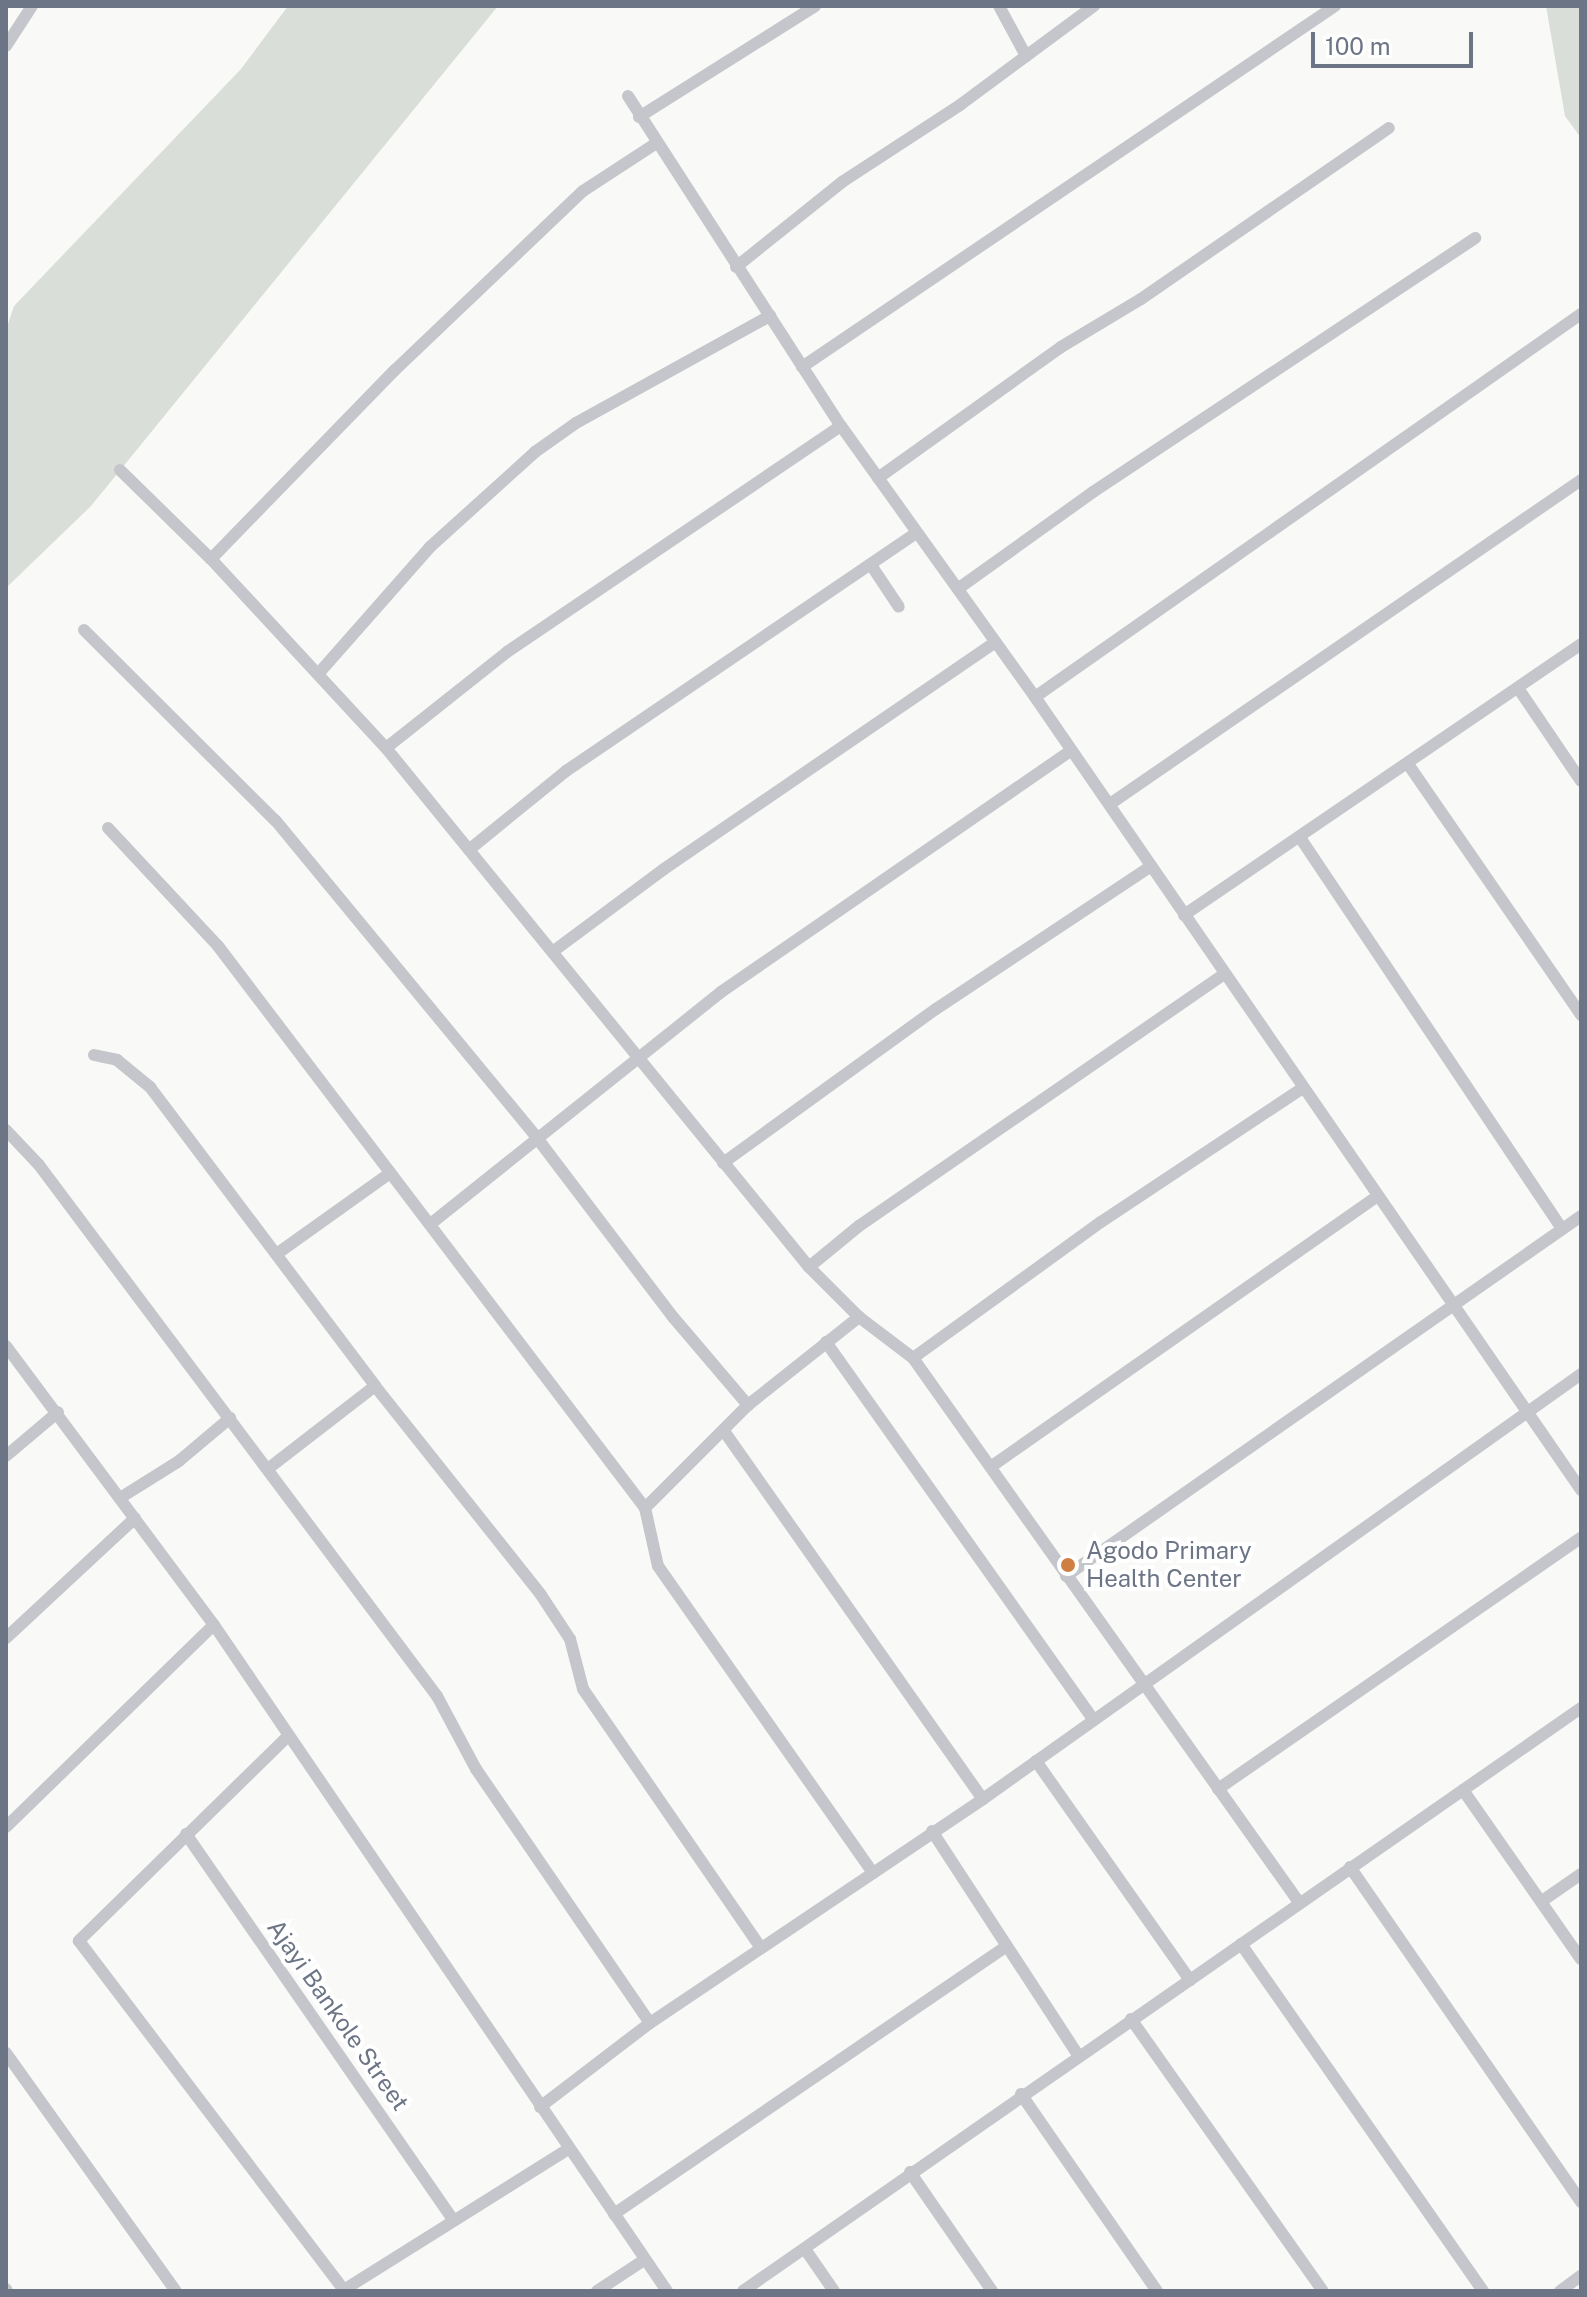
<!DOCTYPE html>
<html>
<head>
<meta charset="utf-8">
<style>
	body { margin:0 }
	#map { position:relative; width:1587px; height:2297px; overflow:hidden; background:#f9faf8; font-family:"Public Sans",sans-serif }
	div>[style] { position:absolute }
	.green>* { inset:0; background:#d9ded8 }
	.minor>* { height:12px; margin:-6px; padding:0 6px; transform-origin:6px; border-radius:6px; background:#c4c6cb }
	.dots>* { width:22px; height:22px; translate:-50% -50%; box-sizing:border-box; border:4px solid #fff; border-radius:50% }
	span { translate:-50% -50%; white-space:nowrap; text-align:center; line-height:1.15; -webkit-text-stroke:8px #fff; paint-order:stroke }
	.poi-label { font-size:24px; color:#6c7585 }
	.left { translate:0 -50%; text-align:left }
	.street-label { font-size:24px; color:#6c7585 }
	.frame { position:absolute; inset:0; border:8px solid #6c7585; pointer-events:none }
	.scale { position:absolute; left:1311px; top:32px; width:162px; height:36px; box-sizing:border-box; border:4px solid #6c7585; border-top:0; padding-left:10px; font-size:24px; line-height:28px; white-space:nowrap; color:#6c7585; -webkit-text-stroke:6px #fff; paint-order:stroke }
</style>
</head>
<body>
<div id="map">
	<div class="green">
		<i style="clip-path:polygon(288px 6px,498px 6px,91px 506px,7px 587px,6px 330px,14px 306px,241px 69px)"></i>
		<i style="clip-path:polygon(1546px 6px,1581px 6px,1581px 138px,1565px 116px)"></i>
	</div>
	<div class="minor">
		<i style="left:999px;top:6px;width:57px;rotate:61.6deg"></i>
		<i style="left:6px;top:46px;width:48px;rotate:-57deg"></i>
		<i style="left:628px;top:96px;width:393px;rotate:57.2deg"></i>
		<i style="left:841px;top:426px;width:333px;rotate:54.4deg"></i>
		<i style="left:1035px;top:697px;width:963px;rotate:55.45deg"></i>
		<i style="left:639px;top:117px;width:208px;rotate:-32.2deg"></i>
		<i style="left:736px;top:267px;width:136px;rotate:-38.7deg"></i>
		<i style="left:842px;top:182px;width:141px;rotate:-33.1deg"></i>
		<i style="left:960px;top:105px;width:167px;rotate:-36.5deg"></i>
		<i style="left:802px;top:367px;width:644px;rotate:-34.11deg"></i>
		<i style="left:120px;top:470px;width:127px;rotate:44.4deg"></i>
		<i style="left:211px;top:559px;width:258px;rotate:47.2deg"></i>
		<i style="left:386px;top:748px;width:670px;rotate:50.82deg"></i>
		<i style="left:809px;top:1267px;width:71px;rotate:45deg"></i>
		<i style="left:859px;top:1317px;width:68px;rotate:37.2deg"></i>
		<i style="left:913px;top:1358px;width:666px;rotate:54.66deg"></i>
		<i style="left:878px;top:478px;width:225px;rotate:-35.6deg"></i>
		<i style="left:1061px;top:347px;width:93px;rotate:-31deg"></i>
		<i style="left:1141px;top:299px;width:301px;rotate:-34.6deg"></i>
		<i style="left:211px;top:559px;width:264px;rotate:-45.8deg"></i>
		<i style="left:395px;top:370px;width:260px;rotate:-43.6deg"></i>
		<i style="left:583px;top:191px;width:86px;rotate:-33.1deg"></i>
		<i style="left:871px;top:565px;width:50px;rotate:56.3deg"></i>
		<i style="left:959px;top:588px;width:165px;rotate:-35.6deg"></i>
		<i style="left:1093px;top:492px;width:459px;rotate:-33.6deg"></i>
		<i style="left:84px;top:630px;width:271px;rotate:44.9deg"></i>
		<i style="left:276px;top:821px;width:411px;rotate:50.5deg"></i>
		<i style="left:537px;top:1138px;width:225px;rotate:52.8deg"></i>
		<i style="left:673px;top:1317px;width:116px;rotate:49.6deg"></i>
		<i style="left:319px;top:673px;width:168px;rotate:-48.6deg"></i>
		<i style="left:430px;top:547px;width:142px;rotate:-42.1deg"></i>
		<i style="left:535px;top:452px;width:50px;rotate:-35.3deg"></i>
		<i style="left:576px;top:423px;width:222px;rotate:-28.9deg"></i>
		<i style="left:1518px;top:688px;width:112px;rotate:55.9deg"></i>
		<i style="left:1035px;top:697px;width:667px;rotate:-35.05deg"></i>
		<i style="left:386px;top:748px;width:154px;rotate:-38.4deg"></i>
		<i style="left:507px;top:652px;width:403px;rotate:-34.1deg"></i>
		<i style="left:1408px;top:764px;width:305px;rotate:55.4deg"></i>
		<i style="left:1110px;top:804px;width:572px;rotate:-34.52deg"></i>
		<i style="left:108px;top:828px;width:161px;rotate:47deg"></i>
		<i style="left:218px;top:946px;width:706px;rotate:52.77deg"></i>
		<i style="left:645px;top:1508px;width:59px;rotate:77.4deg"></i>
		<i style="left:658px;top:1566px;width:375px;rotate:55deg"></i>
		<i style="left:1301px;top:839px;width:469px;rotate:56.2deg"></i>
		<i style="left:470px;top:849px;width:124px;rotate:-39.1deg"></i>
		<i style="left:566px;top:771px;width:423px;rotate:-34.2deg"></i>
		<i style="left:1184px;top:915px;width:481px;rotate:-34.3deg"></i>
		<i style="left:555px;top:950px;width:136px;rotate:-36.6deg"></i>
		<i style="left:664px;top:869px;width:401px;rotate:-34.4deg"></i>
		<i style="left:94px;top:1055px;width:24px;rotate:12deg"></i>
		<i style="left:117px;top:1060px;width:43px;rotate:39.3deg"></i>
		<i style="left:150px;top:1087px;width:374px;rotate:53deg"></i>
		<i style="left:375px;top:1386px;width:267px;rotate:51.5deg"></i>
		<i style="left:541px;top:1595px;width:53px;rotate:56.6deg"></i>
		<i style="left:570px;top:1639px;width:52px;rotate:75.4deg"></i>
		<i style="left:583px;top:1689px;width:314px;rotate:55.5deg"></i>
		<i style="left:6px;top:1130px;width:48px;rotate:46.7deg"></i>
		<i style="left:39px;top:1165px;width:664px;rotate:53.15deg"></i>
		<i style="left:437px;top:1696px;width:83px;rotate:61.9deg"></i>
		<i style="left:476px;top:1769px;width:308px;rotate:55.6deg"></i>
		<i style="left:723px;top:1163px;width:263px;rotate:-35.9deg"></i>
		<i style="left:936px;top:1009px;width:258px;rotate:-33.6deg"></i>
		<i style="left:433px;top:1222px;width:369px;rotate:-38.6deg"></i>
		<i style="left:721px;top:992px;width:425px;rotate:-34.6deg"></i>
		<i style="left:278px;top:1253px;width:138px;rotate:-35.5deg"></i>
		<i style="left:809px;top:1267px;width:65px;rotate:-39.4deg"></i>
		<i style="left:859px;top:1226px;width:444px;rotate:-34.6deg"></i>
		<i style="left:826px;top:1342px;width:461px;rotate:54.7deg"></i>
		<i style="left:6px;top:1346px;width:348px;rotate:53.3deg"></i>
		<i style="left:214px;top:1625px;width:805px;rotate:55.78deg"></i>
		<i style="left:913px;top:1358px;width:232px;rotate:-35.9deg"></i>
		<i style="left:1101px;top:1222px;width:240px;rotate:-33.6deg"></i>
		<i style="left:724px;top:1431px;width:450px;rotate:54.9deg"></i>
		<i style="left:6px;top:1456px;width:68px;rotate:-40.2deg"></i>
		<i style="left:992px;top:1466px;width:471px;rotate:-35deg"></i>
		<i style="left:269px;top:1468px;width:134px;rotate:-37.7deg"></i>
		<i style="left:120px;top:1498px;width:70px;rotate:-32.1deg"></i>
		<i style="left:179px;top:1461px;width:67px;rotate:-40.1deg"></i>
		<i style="left:645px;top:1508px;width:146px;rotate:-45deg"></i>
		<i style="left:748px;top:1405px;width:142px;rotate:-38.4deg"></i>
		<i style="left:1066px;top:1576px;width:628px;rotate:-34.95deg"></i>
		<i style="left:6px;top:1638px;width:176px;rotate:-42.9deg"></i>
		<i style="left:288px;top:1736px;width:293px;rotate:135.6deg"></i>
		<i style="left:79px;top:1941px;width:438px;rotate:52.8deg"></i>
		<i style="left:1036px;top:1761px;width:268px;rotate:54.9deg"></i>
		<i style="left:1218px;top:1789px;width:441px;rotate:-34.7deg"></i>
		<i style="left:1463px;top:1790px;width:206px;rotate:55.1deg"></i>
		<i style="left:6px;top:1827px;width:290px;rotate:-44.2deg"></i>
		<i style="left:932px;top:1831px;width:267px;rotate:56.9deg"></i>
		<i style="left:186px;top:1834px;width:469px;rotate:55.3deg"></i>
		<i style="left:1350px;top:1867px;width:407px;rotate:55.4deg"></i>
		<i style="left:1542px;top:1901px;width:47px;rotate:-34.7deg"></i>
		<i style="left:1241px;top:1944px;width:423px;rotate:55.1deg"></i>
		<i style="left:1131px;top:2019px;width:333px;rotate:54.8deg"></i>
		<i style="left:6px;top:2053px;width:292px;rotate:54.5deg"></i>
		<i style="left:1021px;top:2094px;width:239px;rotate:55.4deg"></i>
		<i style="left:540px;top:2107px;width:138px;rotate:-37.4deg"></i>
		<i style="left:650px;top:2023px;width:401px;rotate:-33.9deg"></i>
		<i style="left:983px;top:1799px;width:734px;rotate:-35.4deg"></i>
		<i style="left:910px;top:2172px;width:145px;rotate:55.4deg"></i>
		<i style="left:614px;top:2214px;width:472px;rotate:-34.3deg"></i>
		<i style="left:805px;top:2249px;width:51px;rotate:55.4deg"></i>
		<i style="left:6px;top:2289px;width:2px;rotate:63deg"></i>
		<i style="left:342px;top:2291px;width:267px;rotate:-32.1deg"></i>
		<i style="left:597px;top:2291px;width:56px;rotate:-33.4deg"></i>
		<i style="left:743px;top:2291px;width:1021px;rotate:-34.83deg"></i>
		<i style="left:1560px;top:2291px;width:26px;rotate:-36deg"></i>
	</div>
	<div class="dots">
		<i style="left:1068px;top:1565px;background:#d07f42"></i>
	</div>
	<div class="poi-label">
		<span class="left" style="left:1086px;top:1565px">Agodo Primary<br>Health Center</span>
	</div>
	<div class="street-label">
		<span style="left:338px;top:2015px;rotate:55deg">Ajayi Bankole Street</span>
	</div>
	<div class="frame"></div>
	<div class="scale">100 m</div>
</div>
</body>
</html>
